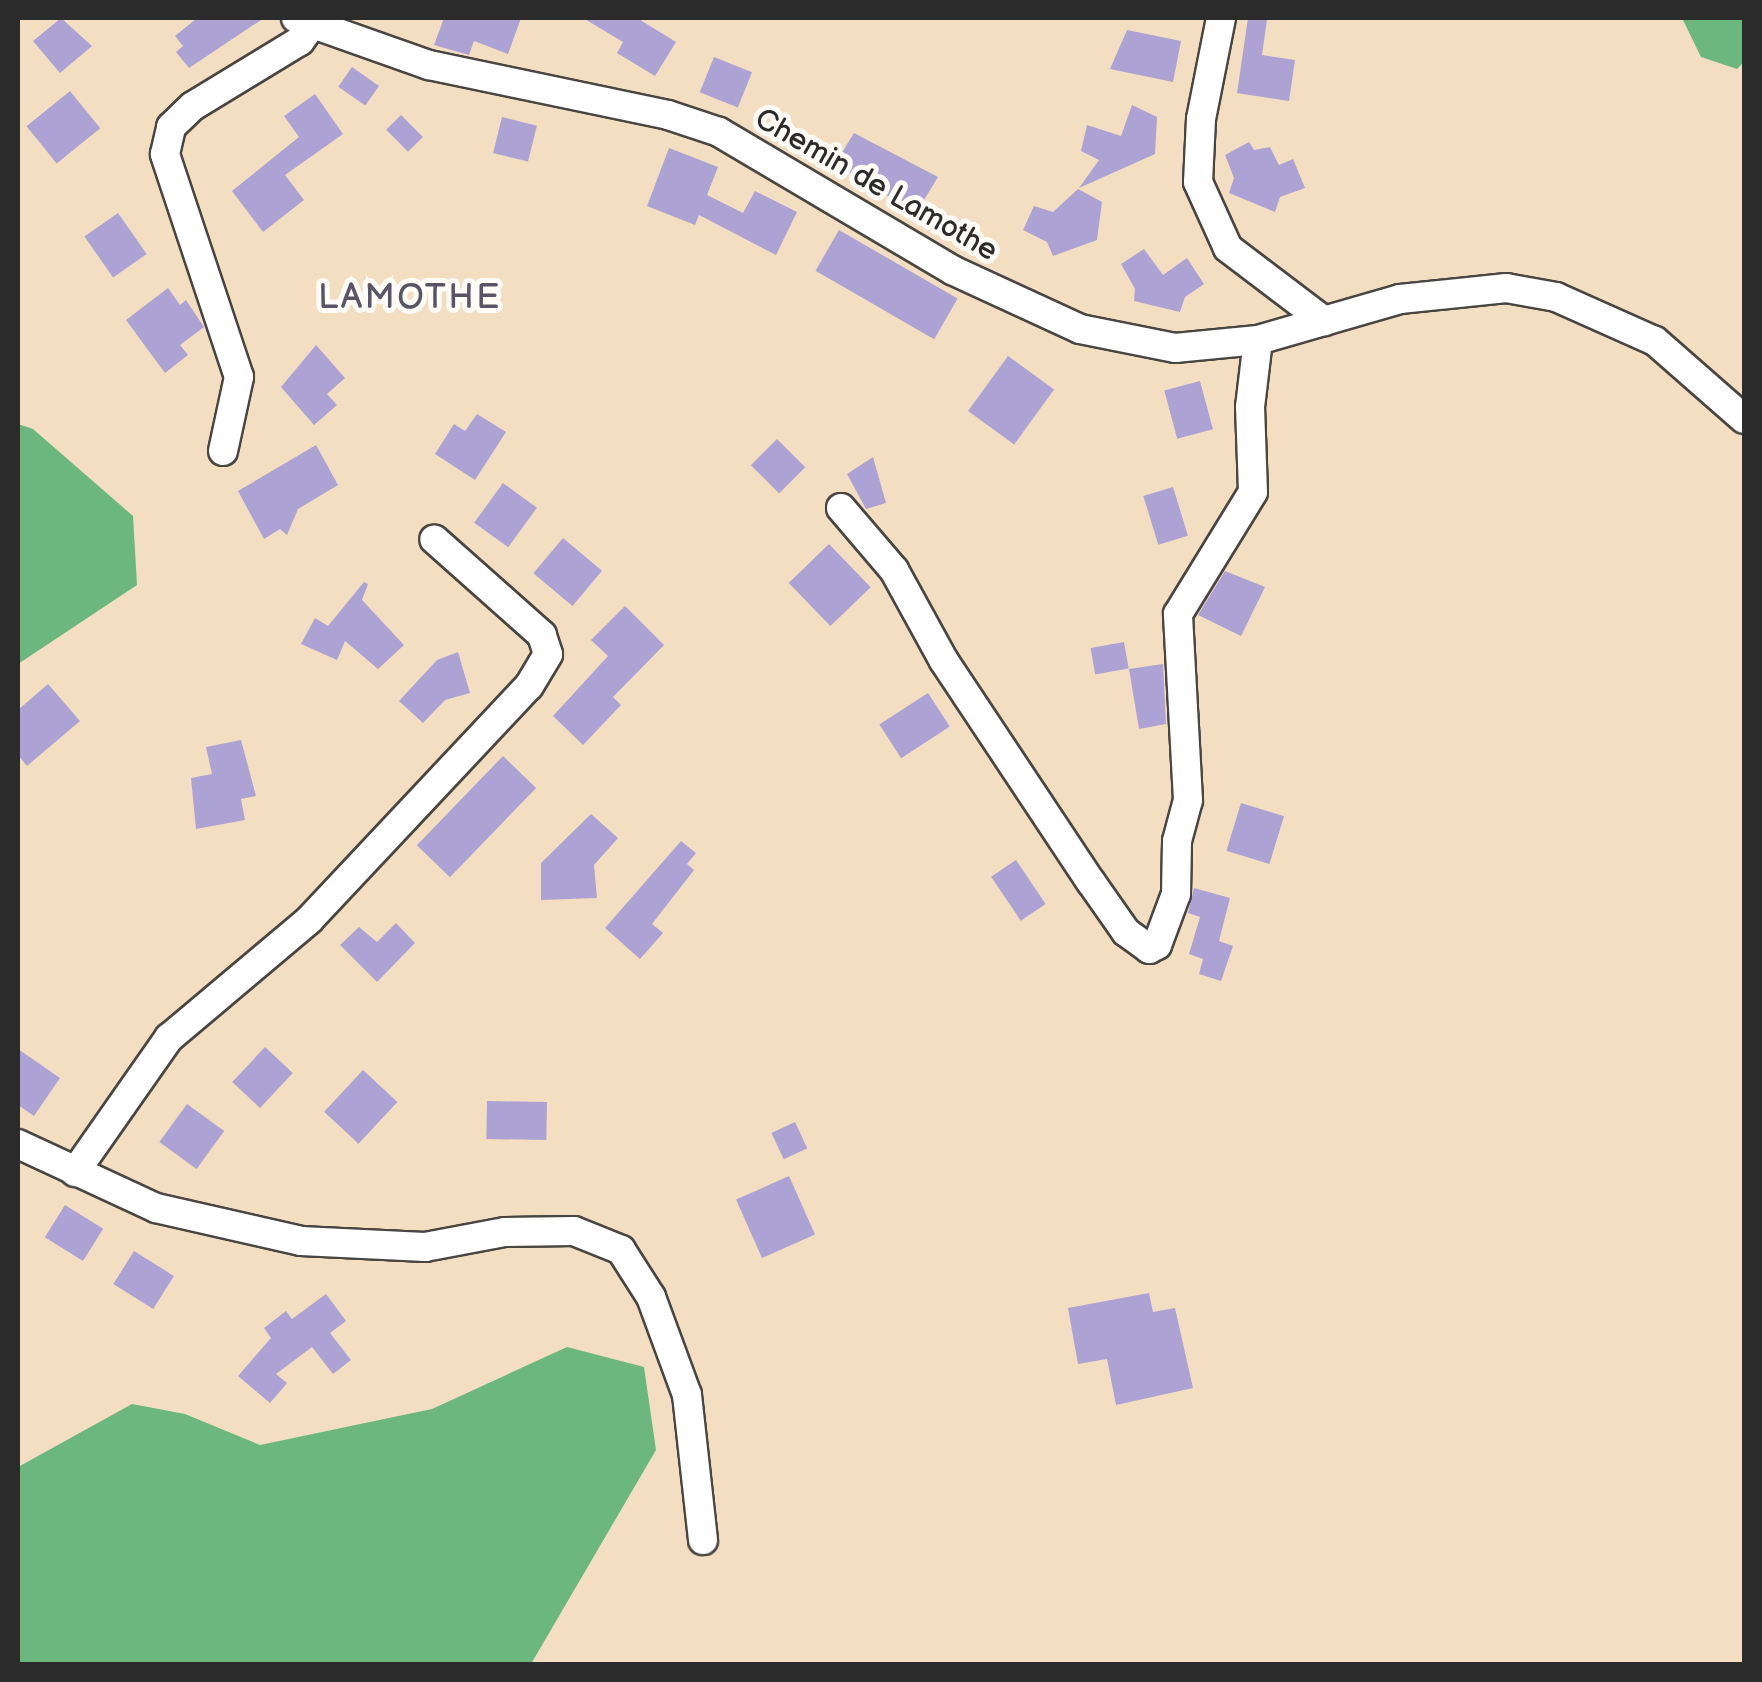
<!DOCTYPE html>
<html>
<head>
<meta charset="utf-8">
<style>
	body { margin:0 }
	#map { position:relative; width:1762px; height:1682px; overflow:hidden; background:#f3dec2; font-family:"Balsamiq Sans",sans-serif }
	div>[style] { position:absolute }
	.forest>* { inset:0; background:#6cb780 }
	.building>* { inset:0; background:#aca3d4; transform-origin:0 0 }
	.roads { filter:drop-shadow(2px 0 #494642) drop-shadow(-2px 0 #494642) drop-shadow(0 2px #494642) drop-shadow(0 -2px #494642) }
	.minor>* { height:28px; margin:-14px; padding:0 14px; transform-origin:14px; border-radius:14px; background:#fff }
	span { translate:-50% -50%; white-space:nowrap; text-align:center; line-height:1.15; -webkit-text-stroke:10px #fdfcf7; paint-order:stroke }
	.street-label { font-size:30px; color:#2b2b2b }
	.quarter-label { font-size:35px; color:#585566; letter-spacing:2.5px }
	.frame { position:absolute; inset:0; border:20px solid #2b2b2b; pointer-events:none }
</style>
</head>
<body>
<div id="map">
	<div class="forest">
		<i style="clip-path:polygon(1682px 18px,1744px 18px,1744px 62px,1737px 69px,1701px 57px)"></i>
		<i style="clip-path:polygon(18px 424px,33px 429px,133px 516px,137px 585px,18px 664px)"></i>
		<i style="clip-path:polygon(567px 1347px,644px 1367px,656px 1450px,531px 1664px,18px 1664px,18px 1467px,132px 1404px,185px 1414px,260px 1445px,432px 1409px)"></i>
	</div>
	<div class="building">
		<i style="clip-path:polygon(61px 18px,92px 46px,60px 73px,33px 41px)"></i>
		<i style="clip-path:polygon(197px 18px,264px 18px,189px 68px,176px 52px,183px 46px,175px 36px)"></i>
		<i style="clip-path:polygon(444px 18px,521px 18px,508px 54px,474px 41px,469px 55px,434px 45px)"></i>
		<i style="clip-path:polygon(583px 18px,637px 18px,676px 42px,655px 76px,617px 53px,623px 42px)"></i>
		<i style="clip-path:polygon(1248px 18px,1267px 20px,1262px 55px,1295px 60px,1289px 101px,1237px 93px)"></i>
		<i style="clip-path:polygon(1127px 30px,1181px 41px,1173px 82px,1110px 69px)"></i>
		<i style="left:714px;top:57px;width:41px;height:38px;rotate:22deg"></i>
		<i style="left:352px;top:67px;width:33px;height:24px;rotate:35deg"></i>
		<i style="left:70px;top:91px;width:48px;height:56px;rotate:51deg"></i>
		<i style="clip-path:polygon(315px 94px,343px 134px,285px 175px,304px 200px,263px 232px,232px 191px,299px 137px,284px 116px)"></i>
		<i style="clip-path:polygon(1132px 105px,1157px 117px,1155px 154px,1079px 188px,1099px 160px,1081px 151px,1087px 125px,1121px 136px)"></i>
		<i style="left:401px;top:115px;width:31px;height:21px;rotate:45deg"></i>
		<i style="left:502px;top:117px;width:36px;height:37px;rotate:14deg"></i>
		<i style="clip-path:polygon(854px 133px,938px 177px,916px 213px,835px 164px)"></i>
		<i style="clip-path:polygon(1249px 142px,1254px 150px,1270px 147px,1279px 165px,1293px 159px,1305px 188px,1280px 197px,1275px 212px,1229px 193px,1234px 178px,1225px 155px)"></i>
		<i style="clip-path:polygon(669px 148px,718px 167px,707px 195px,743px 213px,755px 191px,797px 212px,776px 255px,699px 215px,695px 225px,647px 206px)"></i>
		<i style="clip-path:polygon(1078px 189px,1102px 202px,1097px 240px,1053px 256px,1047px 242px,1023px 230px,1034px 206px,1053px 212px)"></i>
		<i style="left:118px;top:213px;width:50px;height:41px;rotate:55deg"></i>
		<i style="left:839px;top:230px;width:137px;height:47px;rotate:30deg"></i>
		<i style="clip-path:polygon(1144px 249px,1163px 275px,1187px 258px,1204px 284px,1185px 297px,1180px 312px,1134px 301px,1135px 289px,1121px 264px)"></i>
		<i style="clip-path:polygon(168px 288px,180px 305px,186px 300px,204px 327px,180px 345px,188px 355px,165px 373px,126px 320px)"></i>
		<i style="clip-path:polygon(316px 345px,345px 378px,327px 394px,337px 405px,314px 425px,281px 387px)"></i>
		<i style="left:1008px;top:356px;width:57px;height:68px;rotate:36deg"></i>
		<i style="left:1200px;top:381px;width:50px;height:37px;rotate:75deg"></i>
		<i style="clip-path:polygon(477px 414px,506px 432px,475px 480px,435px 454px,454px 424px,465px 431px)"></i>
		<i style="left:777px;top:439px;width:40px;height:37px;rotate:45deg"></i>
		<i style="clip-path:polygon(316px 445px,338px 485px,298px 509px,287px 535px,280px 529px,264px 539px,238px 491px)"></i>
		<i style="clip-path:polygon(873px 457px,886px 503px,866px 509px,847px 474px)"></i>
		<i style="left:503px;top:483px;width:42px;height:49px;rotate:36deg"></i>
		<i style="left:1173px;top:487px;width:51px;height:31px;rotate:73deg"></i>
		<i style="left:563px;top:538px;width:51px;height:46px;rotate:40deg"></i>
		<i style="left:829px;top:544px;width:60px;height:56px;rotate:46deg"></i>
		<i style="clip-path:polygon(1225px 571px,1265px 587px,1241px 636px,1198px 615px)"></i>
		<i style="clip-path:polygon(364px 582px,368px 584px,362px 600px,404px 645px,378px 669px,345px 641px,337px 660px,301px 644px,315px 618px,328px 626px)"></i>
		<i style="clip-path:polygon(625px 606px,664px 645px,613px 697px,621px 705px,583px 745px,553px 716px,608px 656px,591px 640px)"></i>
		<i style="left:1124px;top:642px;width:27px;height:34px;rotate:80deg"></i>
		<i style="clip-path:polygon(458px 652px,470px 693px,445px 700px,423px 723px,399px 701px,437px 660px)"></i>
		<i style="clip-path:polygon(1163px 664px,1166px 724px,1139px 729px,1129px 669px)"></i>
		<i style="clip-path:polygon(48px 684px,80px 721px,27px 766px,18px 755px,18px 710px)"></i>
		<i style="left:928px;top:693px;width:40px;height:58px;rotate:57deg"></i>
		<i style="clip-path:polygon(241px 740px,256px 796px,241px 799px,245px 820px,196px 829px,191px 778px,212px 774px,206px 747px)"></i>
		<i style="left:503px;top:756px;width:46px;height:124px;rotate:44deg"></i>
		<i style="left:1241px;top:803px;width:45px;height:50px;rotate:17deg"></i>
		<i style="clip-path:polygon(591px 814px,618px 838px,594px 865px,597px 898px,541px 900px,541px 863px)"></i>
		<i style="clip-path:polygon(681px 841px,696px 853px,687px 864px,694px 870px,652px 924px,663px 933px,640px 959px,605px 928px)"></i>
		<i style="left:1016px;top:860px;width:53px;height:30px;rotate:56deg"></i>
		<i style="clip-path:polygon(1194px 888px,1230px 898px,1219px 941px,1233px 946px,1221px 981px,1199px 974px,1203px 959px,1189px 954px,1200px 917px,1188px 913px)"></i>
		<i style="clip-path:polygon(396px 923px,415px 943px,377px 982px,340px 945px,359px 927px,377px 942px)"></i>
		<i style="left:265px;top:1047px;width:38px;height:48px;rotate:43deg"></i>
		<i style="clip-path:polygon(18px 1049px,60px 1078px,34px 1116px,18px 1105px)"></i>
		<i style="left:363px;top:1070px;width:47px;height:57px;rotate:43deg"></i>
		<i style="left:487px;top:1101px;width:60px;height:38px;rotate:1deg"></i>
		<i style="left:187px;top:1104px;width:46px;height:47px;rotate:36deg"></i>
		<i style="left:795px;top:1122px;width:29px;height:26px;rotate:65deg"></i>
		<i style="left:789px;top:1176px;width:64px;height:58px;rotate:66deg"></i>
		<i style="left:65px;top:1205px;width:45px;height:38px;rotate:32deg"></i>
		<i style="left:134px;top:1251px;width:47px;height:39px;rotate:32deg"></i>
		<i style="clip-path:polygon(1149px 1293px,1153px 1312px,1175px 1308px,1193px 1388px,1116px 1405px,1107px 1359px,1078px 1364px,1068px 1308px)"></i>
		<i style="clip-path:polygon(326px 1294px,346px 1321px,330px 1333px,351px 1360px,333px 1374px,312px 1347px,276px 1374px,287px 1383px,270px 1403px,238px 1376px,271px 1338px,264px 1328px,286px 1311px,292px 1319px)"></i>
	</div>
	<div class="roads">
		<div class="minor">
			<i style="left:296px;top:18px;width:141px;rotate:19.5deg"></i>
			<i style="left:429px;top:65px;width:244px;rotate:11.8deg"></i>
			<i style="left:668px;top:115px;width:54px;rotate:18.4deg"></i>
			<i style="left:719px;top:132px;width:271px;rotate:30.6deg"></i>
			<i style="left:952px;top:270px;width:141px;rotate:24.7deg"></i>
			<i style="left:1080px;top:329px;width:97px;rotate:11.3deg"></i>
			<i style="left:1175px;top:348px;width:83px;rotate:-5.5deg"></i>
			<i style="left:1258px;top:340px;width:148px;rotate:-16.1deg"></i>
			<i style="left:1400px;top:299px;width:107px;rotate:-5.9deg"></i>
			<i style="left:1506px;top:288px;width:51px;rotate:10.2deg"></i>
			<i style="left:1556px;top:297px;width:108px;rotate:24deg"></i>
			<i style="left:1655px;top:341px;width:118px;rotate:41.2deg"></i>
			<i style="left:1221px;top:18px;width:103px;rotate:101.2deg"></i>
			<i style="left:1201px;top:119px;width:63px;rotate:92.7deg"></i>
			<i style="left:1198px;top:182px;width:72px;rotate:65.6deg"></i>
			<i style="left:1228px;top:248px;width:121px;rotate:37.2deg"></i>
			<i style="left:223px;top:451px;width:76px;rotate:-77.8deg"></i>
			<i style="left:239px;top:377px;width:235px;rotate:-108.4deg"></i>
			<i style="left:165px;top:154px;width:28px;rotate:-77deg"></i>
			<i style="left:171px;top:127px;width:30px;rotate:-44deg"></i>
			<i style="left:193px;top:106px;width:125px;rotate:-31.3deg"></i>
			<i style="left:300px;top:41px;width:19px;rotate:-54deg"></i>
			<i style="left:841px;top:508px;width:82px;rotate:49.5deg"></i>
			<i style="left:894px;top:570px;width:104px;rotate:61.2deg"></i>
			<i style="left:944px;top:661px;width:265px;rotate:56.4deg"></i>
			<i style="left:1091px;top:882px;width:61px;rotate:55deg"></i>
			<i style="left:1126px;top:932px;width:29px;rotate:36deg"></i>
			<i style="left:1149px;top:949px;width:9px;rotate:-27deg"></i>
			<i style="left:1157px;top:945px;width:54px;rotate:-69.6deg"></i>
			<i style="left:1176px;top:894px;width:53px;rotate:-88.9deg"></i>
			<i style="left:1177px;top:841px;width:42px;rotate:-75deg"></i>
			<i style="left:1188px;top:800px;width:186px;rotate:-93.1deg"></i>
			<i style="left:1178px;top:614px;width:143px;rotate:-58.4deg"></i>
			<i style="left:1253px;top:492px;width:85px;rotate:-92deg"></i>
			<i style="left:1250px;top:407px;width:67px;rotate:-83.2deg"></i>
			<i style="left:18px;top:1144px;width:152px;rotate:24.9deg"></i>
			<i style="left:156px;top:1208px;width:149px;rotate:12.8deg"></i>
			<i style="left:301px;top:1241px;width:124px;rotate:2.8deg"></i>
			<i style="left:425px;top:1247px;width:81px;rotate:-10.6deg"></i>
			<i style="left:505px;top:1232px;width:69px;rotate:-0.8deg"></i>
			<i style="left:574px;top:1231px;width:51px;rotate:22deg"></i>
			<i style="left:621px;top:1250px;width:56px;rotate:57.4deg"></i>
			<i style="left:651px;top:1297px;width:104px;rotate:69.8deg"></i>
			<i style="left:687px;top:1395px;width:146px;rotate:83.7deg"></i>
			<i style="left:75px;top:1172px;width:164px;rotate:-55deg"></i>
			<i style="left:169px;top:1038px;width:183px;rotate:-40.1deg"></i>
			<i style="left:309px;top:920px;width:321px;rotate:-46.8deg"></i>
			<i style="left:529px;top:686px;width:37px;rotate:-59deg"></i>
			<i style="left:548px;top:654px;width:20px;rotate:-108deg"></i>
			<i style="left:542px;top:635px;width:144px;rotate:-138.4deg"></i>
		</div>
	</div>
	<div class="street-label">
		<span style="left:876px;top:185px;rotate:30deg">Chemin de Lamothe</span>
	</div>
	<div class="quarter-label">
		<span style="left:410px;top:298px">LAMOTHE</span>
	</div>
	<div class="frame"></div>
</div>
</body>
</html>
